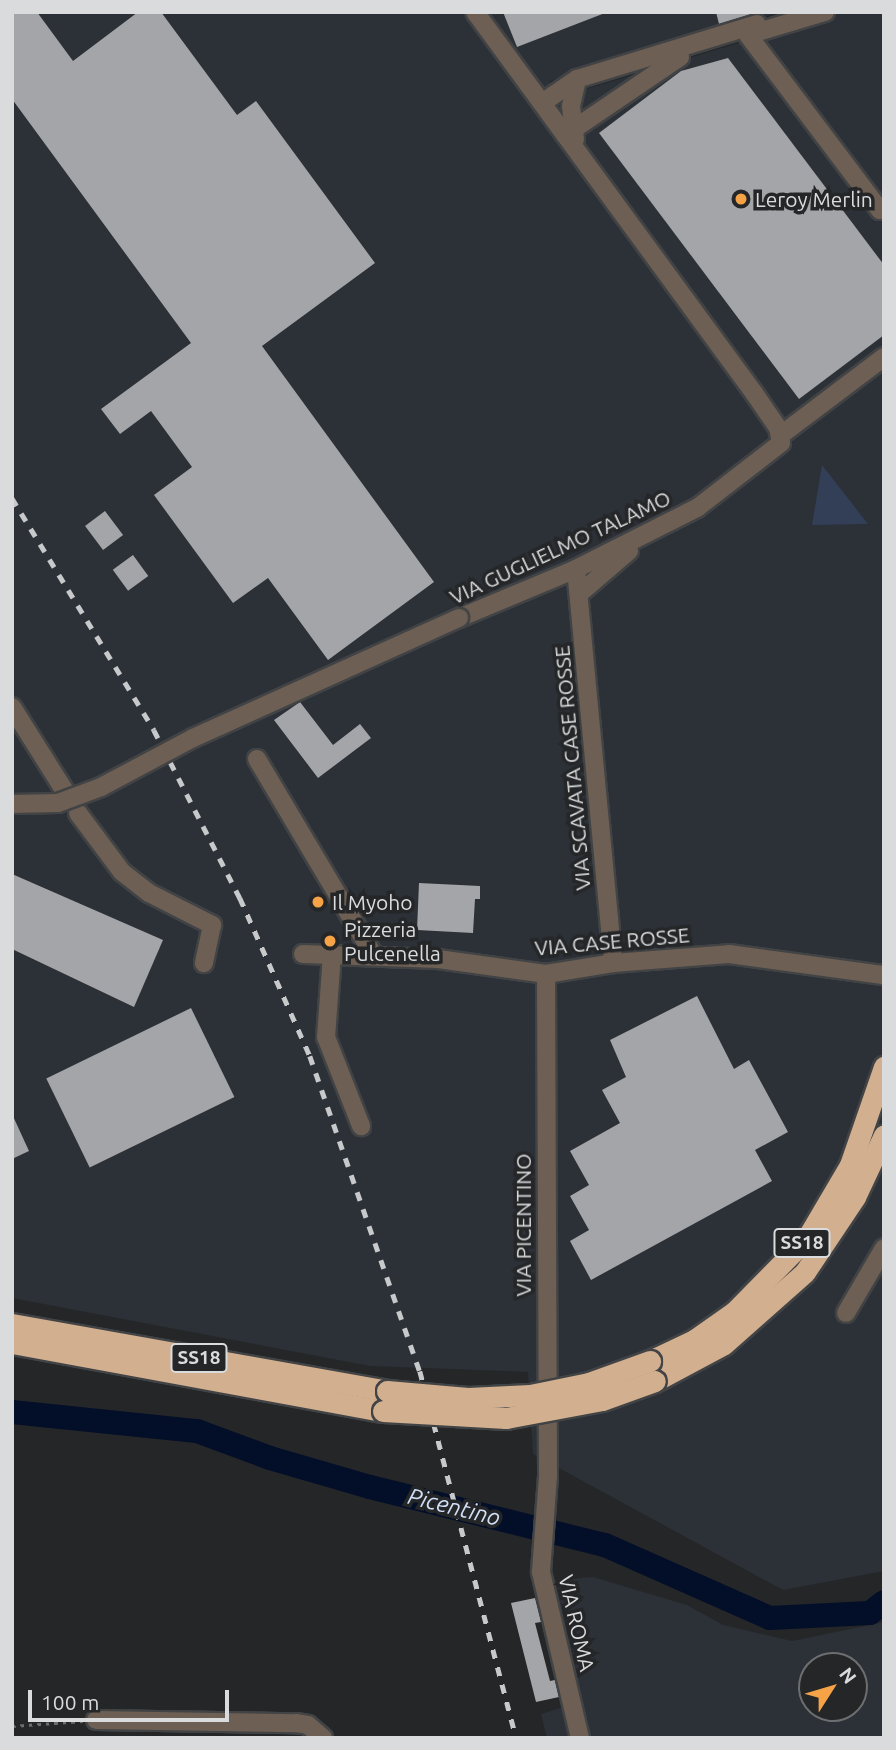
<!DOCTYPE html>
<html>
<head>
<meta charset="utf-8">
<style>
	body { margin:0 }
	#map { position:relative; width:896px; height:1750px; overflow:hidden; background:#242628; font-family:Ubuntu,sans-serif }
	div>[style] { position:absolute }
	.built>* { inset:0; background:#2c3037 }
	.green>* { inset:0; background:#323f57 }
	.river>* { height:24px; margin:-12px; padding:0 12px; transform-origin:12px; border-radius:12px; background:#030e29 }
	.building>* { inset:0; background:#a4a5a8; transform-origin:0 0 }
	.path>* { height:2.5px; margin-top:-1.25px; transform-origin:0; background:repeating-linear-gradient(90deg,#6c6d6f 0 3.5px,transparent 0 8.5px) }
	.roads { filter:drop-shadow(2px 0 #414345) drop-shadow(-2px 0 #414345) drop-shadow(0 2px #414345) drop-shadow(0 -2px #414345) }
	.minor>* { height:18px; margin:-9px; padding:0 9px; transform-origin:9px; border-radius:9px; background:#6d5f53 }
	.highway>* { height:21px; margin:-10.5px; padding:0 10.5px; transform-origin:10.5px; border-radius:10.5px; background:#d2af8f }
	.rail>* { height:4.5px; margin-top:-2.25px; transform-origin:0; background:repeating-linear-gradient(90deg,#c8c9cb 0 9px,transparent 0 18px) }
	.bridges { filter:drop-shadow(2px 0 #414345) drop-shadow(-2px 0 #414345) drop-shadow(0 2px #414345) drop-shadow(0 -2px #414345) }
	.minor-bridge>* { height:18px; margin:-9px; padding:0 9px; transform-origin:9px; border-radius:9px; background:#6d5f53 }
	.highway-bridge>* { height:21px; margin:-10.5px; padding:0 10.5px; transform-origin:10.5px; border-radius:10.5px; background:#d2af8f }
	.dots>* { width:19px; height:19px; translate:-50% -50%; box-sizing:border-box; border:4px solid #242628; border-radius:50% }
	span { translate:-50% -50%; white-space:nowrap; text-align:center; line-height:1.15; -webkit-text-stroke:7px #242628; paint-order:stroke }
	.shield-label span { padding:2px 5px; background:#242628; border:2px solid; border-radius:5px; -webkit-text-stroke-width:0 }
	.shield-label { font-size:19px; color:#dadbdd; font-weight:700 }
	.poi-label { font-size:21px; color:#dadbdd }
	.left { translate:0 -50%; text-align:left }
	.street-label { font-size:21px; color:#dadbdd }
	.water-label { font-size:23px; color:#d2dff7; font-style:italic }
	.frame { position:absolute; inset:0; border:14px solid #dadbdd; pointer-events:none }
	.north { position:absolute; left:798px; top:1652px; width:70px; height:70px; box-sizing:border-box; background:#242628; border:2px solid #6d6e70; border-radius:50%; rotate:53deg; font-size:19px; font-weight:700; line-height:28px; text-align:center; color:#dadbdd }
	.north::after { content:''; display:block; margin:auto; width:24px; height:32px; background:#f6a247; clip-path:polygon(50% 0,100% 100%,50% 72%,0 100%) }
	.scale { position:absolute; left:28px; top:1690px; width:201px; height:32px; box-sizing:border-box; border:4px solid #dadbdd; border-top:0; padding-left:9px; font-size:21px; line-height:24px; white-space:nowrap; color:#dadbdd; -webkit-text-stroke:5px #242628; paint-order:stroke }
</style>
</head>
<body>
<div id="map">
	<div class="built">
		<i style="clip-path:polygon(12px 12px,781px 12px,550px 81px,575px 126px,583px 90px,841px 12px,884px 12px,884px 1571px,783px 1590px,533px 1454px,528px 1372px,370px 1366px,12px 1298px)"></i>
		<i style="clip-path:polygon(evenodd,593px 1577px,687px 1605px,723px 1625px,792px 1641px,884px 1622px,884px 1738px,547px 1738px,541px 1714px,582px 1701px,555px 1580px,593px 1577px,812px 1666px,854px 1666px,854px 1708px,812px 1708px,812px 1666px)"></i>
	</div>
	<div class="green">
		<i style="clip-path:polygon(822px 465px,868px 524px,812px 525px)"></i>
	</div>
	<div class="river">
		<i style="left:12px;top:1412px;width:186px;rotate:5.9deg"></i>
		<i style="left:197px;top:1431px;width:78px;rotate:20.3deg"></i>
		<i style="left:270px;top:1458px;width:104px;rotate:16.2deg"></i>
		<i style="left:370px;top:1487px;width:242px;rotate:13.9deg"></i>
		<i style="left:605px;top:1545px;width:180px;rotate:23.9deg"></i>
		<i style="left:770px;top:1618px;width:100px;rotate:-2.9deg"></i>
		<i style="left:870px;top:1613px;width:18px;rotate:-38deg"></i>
	</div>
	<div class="building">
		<i style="clip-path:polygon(12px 12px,37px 12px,73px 61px,138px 12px,161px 12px,237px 115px,256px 101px,375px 263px,262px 346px,434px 582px,328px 660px,268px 578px,233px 603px,154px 495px,192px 467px,151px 411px,120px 434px,101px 409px,191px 343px,12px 99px)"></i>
		<i style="clip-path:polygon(503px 12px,605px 12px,605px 13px,517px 47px)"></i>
		<i style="clip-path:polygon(716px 12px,752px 12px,752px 14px,719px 24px)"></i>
		<i style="clip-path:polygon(728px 58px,884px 265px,884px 335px,799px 399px,599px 133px,681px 71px)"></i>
		<i style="left:105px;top:511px;width:30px;height:25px;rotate:53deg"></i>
		<i style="left:133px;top:555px;width:26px;height:25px;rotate:54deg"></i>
		<i style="clip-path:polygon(300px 702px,333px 745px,360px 724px,371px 738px,318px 778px,274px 720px)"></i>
		<i style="clip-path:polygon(12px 874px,163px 940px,134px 1007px,12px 949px)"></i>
		<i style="clip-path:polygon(419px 883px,480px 886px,480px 899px,475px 899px,473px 933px,417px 930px)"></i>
		<i style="clip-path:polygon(697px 996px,734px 1069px,749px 1060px,788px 1132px,755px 1150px,772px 1181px,591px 1280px,570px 1241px,589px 1230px,570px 1196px,589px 1185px,570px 1151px,620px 1123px,602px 1090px,626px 1077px,610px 1040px)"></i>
		<i style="left:191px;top:1008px;width:99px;height:161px;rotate:64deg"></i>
		<i style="clip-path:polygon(12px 1114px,29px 1151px,12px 1159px)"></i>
		<i style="clip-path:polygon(535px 1598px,541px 1622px,535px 1623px,550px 1681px,555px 1680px,559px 1697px,536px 1702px,511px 1603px)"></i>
	</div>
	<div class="path">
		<i style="left:12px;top:1726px;width:71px;rotate:-4deg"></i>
	</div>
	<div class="roads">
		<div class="minor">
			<i style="left:825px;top:12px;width:80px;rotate:163.4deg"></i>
			<i style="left:748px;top:35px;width:219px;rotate:53deg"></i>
			<i style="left:880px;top:210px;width:5px;rotate:-37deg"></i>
			<i style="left:542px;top:103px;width:42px;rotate:-34.4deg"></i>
			<i style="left:577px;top:79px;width:188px;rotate:-17deg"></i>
			<i style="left:565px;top:135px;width:139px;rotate:-34.1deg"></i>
			<i style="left:575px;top:139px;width:33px;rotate:-97deg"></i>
			<i style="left:571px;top:106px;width:28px;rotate:-77deg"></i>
			<i style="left:781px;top:435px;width:129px;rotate:-37.1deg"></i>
			<i style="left:576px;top:569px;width:396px;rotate:84.6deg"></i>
			<i style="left:579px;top:594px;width:66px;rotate:-40.7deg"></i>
			<i style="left:459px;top:618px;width:127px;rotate:-22.7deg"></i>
			<i style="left:576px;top:569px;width:136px;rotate:-26.8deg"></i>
			<i style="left:697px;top:508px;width:106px;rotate:-37.7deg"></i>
			<i style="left:781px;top:443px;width:15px;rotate:-101deg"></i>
			<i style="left:778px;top:428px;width:42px;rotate:-124.4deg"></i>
			<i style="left:754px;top:393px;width:472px;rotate:-126.2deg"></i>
			<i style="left:12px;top:707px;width:98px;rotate:57.9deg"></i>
			<i style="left:257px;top:759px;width:229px;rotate:59.3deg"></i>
			<i style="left:78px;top:813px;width:74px;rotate:53.3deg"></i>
			<i style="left:122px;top:872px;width:34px;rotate:38deg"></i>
			<i style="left:149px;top:893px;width:71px;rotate:26.9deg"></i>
			<i style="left:212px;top:925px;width:39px;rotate:102deg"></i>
			<i style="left:303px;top:954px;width:135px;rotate:2.1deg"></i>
			<i style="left:438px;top:959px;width:109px;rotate:7.9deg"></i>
			<i style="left:546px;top:974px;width:68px;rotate:-9.3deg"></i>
			<i style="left:613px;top:963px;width:116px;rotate:-4.4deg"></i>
			<i style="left:729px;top:954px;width:155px;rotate:7.8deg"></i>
			<i style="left:332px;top:954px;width:83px;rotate:94.1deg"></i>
			<i style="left:326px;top:1037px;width:96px;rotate:68.5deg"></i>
			<i style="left:546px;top:974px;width:502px;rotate:89.77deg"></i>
			<i style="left:548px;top:1476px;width:96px;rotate:94.2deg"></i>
			<i style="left:541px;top:1572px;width:171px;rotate:76.8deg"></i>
			<i style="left:846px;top:1313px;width:75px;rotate:-59.7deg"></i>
			<i style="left:96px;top:1720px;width:200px;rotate:0.9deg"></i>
			<i style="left:296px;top:1723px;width:12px;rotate:9deg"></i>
			<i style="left:308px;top:1725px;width:20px;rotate:41deg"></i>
		</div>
		<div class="highway">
			<i style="left:12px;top:1324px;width:381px;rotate:10.1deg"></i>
			<i style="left:12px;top:1343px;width:377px;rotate:10.4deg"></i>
			<i style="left:650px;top:1361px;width:49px;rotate:-25.5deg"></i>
			<i style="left:694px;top:1340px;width:49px;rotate:-35deg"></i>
			<i style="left:734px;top:1312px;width:104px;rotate:-45.4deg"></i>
			<i style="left:807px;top:1238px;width:85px;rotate:-59.5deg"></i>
			<i style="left:850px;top:1165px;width:104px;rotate:-70.9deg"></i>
			<i style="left:655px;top:1381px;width:78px;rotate:-28.2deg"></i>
			<i style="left:724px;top:1344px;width:108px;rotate:-41.6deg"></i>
			<i style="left:805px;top:1272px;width:90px;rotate:-56.3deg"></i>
			<i style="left:855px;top:1197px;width:68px;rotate:-64.9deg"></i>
		</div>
	</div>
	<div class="rail">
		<i style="left:12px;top:498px;width:272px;rotate:58.5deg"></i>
		<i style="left:154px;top:730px;width:189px;rotate:62.9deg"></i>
		<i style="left:240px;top:898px;width:173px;rotate:66.1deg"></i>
		<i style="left:310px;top:1056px;width:334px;rotate:70.8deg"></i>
		<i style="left:420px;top:1371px;width:379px;rotate:75.3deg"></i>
	</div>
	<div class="bridges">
		<div class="minor-bridge">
			<i style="left:12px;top:804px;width:46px;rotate:-1.2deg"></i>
			<i style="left:58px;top:803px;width:46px;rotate:-20.4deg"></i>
			<i style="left:101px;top:787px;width:104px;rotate:-28deg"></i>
			<i style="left:193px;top:738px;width:292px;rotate:-24.3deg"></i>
		</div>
		<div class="highway-bridge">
			<i style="left:387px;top:1391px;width:81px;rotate:4.9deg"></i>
			<i style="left:468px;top:1398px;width:62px;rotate:-2.8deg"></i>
			<i style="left:530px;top:1395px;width:60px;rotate:-11.5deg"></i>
			<i style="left:589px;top:1383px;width:65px;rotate:-19.8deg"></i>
			<i style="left:383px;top:1411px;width:123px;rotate:3.3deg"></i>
			<i style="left:506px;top:1418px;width:98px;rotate:-10.6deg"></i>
			<i style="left:602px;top:1400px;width:56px;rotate:-19.7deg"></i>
		</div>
	</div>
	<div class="dots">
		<i style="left:741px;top:199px;background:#f6a247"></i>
		<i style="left:318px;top:902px;background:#f6a247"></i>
		<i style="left:330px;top:941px;background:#f6a247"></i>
	</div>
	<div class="shield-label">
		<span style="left:802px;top:1243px">SS18</span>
		<span style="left:199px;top:1358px">SS18</span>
	</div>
	<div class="poi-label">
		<span class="left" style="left:755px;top:199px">Leroy Merlin</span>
		<span class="left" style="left:332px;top:902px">Il Myoho</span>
		<span class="left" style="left:344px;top:941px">Pizzeria<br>Pulcenella</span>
	</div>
	<div class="street-label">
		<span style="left:560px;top:547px;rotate:-25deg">VIA GUGLIELMO TALAMO</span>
		<span style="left:572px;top:768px;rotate:-95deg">VIA SCAVATA CASE ROSSE</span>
		<span style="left:612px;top:941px;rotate:-5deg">VIA CASE ROSSE</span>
		<span style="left:523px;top:1225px;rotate:-90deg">VIA PICENTINO</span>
		<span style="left:577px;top:1623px;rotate:77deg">VIA ROMA</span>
	</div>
	<div class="water-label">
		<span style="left:454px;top:1507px;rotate:14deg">Picentino</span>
	</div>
	<div class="frame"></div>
	<div class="north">N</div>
	<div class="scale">100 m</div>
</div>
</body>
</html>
